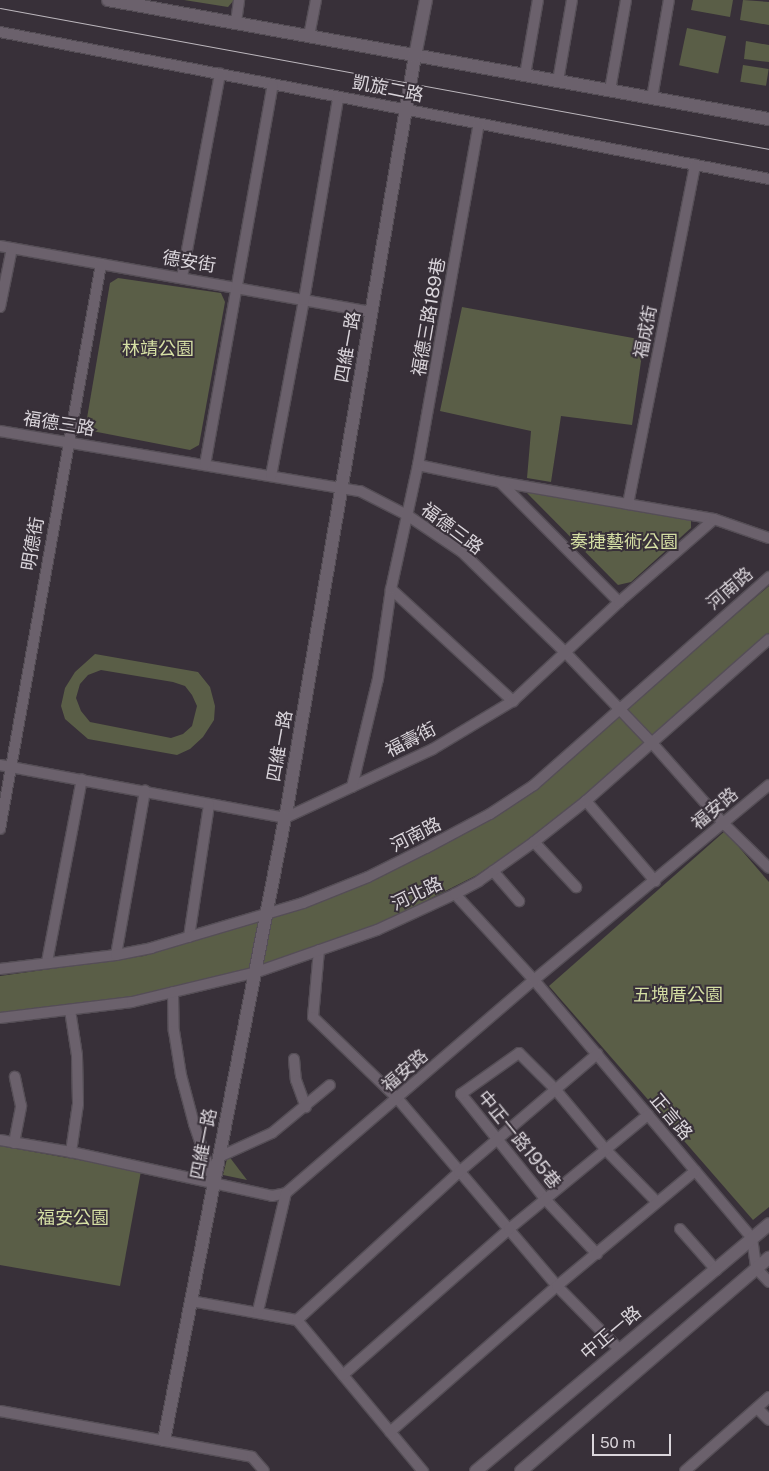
<!DOCTYPE html>
<html>
<head>
<meta charset="utf-8">
<style>
	body { margin:0 }
	#map { position:relative; width:769px; height:1471px; overflow:hidden; background:#383039; font-family:"Public Sans","Noto Sans TC",sans-serif }
	div>[style] { position:absolute }
	.green>* { inset:0; background:#5a5e47; transform-origin:0 0 }
	.roads { filter:drop-shadow(1px 0 #554e56) drop-shadow(-1px 0 #554e56) drop-shadow(0 1px #554e56) drop-shadow(0 -1px #554e56) }
	.minor>* { height:10px; margin:-5px; padding:0 5px; transform-origin:5px; border-radius:5px; background:#6b616c }
	.tertiary>* { height:12px; margin:-6px; padding:0 6px; transform-origin:6px; border-radius:6px; background:#6b616c }
	.tram>* { height:1px; margin:-0.5px; padding:0 0.5px; transform-origin:0.5px; border-radius:0.5px; background:#bcb7bd }
	span { translate:-50% -50%; white-space:nowrap; text-align:center; line-height:1.15; -webkit-text-stroke:4px #383039; paint-order:stroke }
	.street-label { font-size:18px; color:#dad5db }
	.park-label { font-size:18px; color:#d5dfa4 }
	.scale { position:absolute; left:592px; top:1434px; width:79px; height:22px; box-sizing:border-box; border:2px solid #dad5db; border-top:0; padding-left:6px; font-size:15px; line-height:18px; white-space:nowrap; color:#dad5db; -webkit-text-stroke:4px #383039; paint-order:stroke }
</style>
</head>
<body>
<div id="map">
	<div class="green">
		<i style="clip-path:polygon(184px 0,234px 0,228px 7px)"></i>
		<i style="clip-path:polygon(693px 0,733px 0,730px 17px,691px 10px)"></i>
		<i style="clip-path:polygon(743px 0,769px 2px,769px 25px,740px 20px)"></i>
		<i style="left:687px;top:28px;width:40px;height:38px;rotate:12deg"></i>
		<i style="clip-path:polygon(746px 41px,769px 45px,769px 62px,744px 59px)"></i>
		<i style="left:743px;top:65px;width:26px;height:17px;rotate:9deg"></i>
		<i style="clip-path:polygon(118px 278px,221px 293px,225px 302px,199px 445px,190px 450px,92px 431px,86px 424px,110px 283px)"></i>
		<i style="clip-path:polygon(462px 307px,644px 340px,632px 425px,561px 416px,551px 482px,527px 478px,531px 431px,440px 411px)"></i>
		<i style="clip-path:polygon(523px 489px,691px 520px,691px 528px,631px 582px,618px 585px)"></i>
		<i style="clip-path:polygon(769px 586px,769px 641px,663px 736px,529px 841px,475px 876px,376px 926px,262px 965px,133px 997px,0 1013px,0 976px,144px 956px,304px 908px,430px 852px,492px 817px,640px 696px)"></i>
		<i style="clip-path:polygon(evenodd,95px 654px,198px 672px,210px 687px,215px 706px,214px 720px,203px 737px,190px 749px,177px 755px,88px 739px,65px 719px,61px 706px,65px 688px,75px 672px,95px 654px,101px 670px,173px 682px,185px 686px,192px 695px,197px 706px,192px 726px,183px 734px,171px 738px,90px 722px,81px 711px,76px 698px,80px 684px,88px 675px,101px 670px)"></i>
		<i style="clip-path:polygon(725px 831px,769px 882px,769px 1207px,753px 1220px,549px 986px)"></i>
		<i style="clip-path:polygon(0 1146px,141px 1171px,120px 1286px,0 1265px)"></i>
		<i style="clip-path:polygon(228px 1155px,247px 1180px,223px 1175px)"></i>
	</div>
	<div class="roads">
		<div class="minor">
			<i style="left:236px;top:22px;width:22px;rotate:-82deg"></i>
			<i style="left:0;top:32px;width:783px;rotate:10.82deg"></i>
			<i style="left:309px;top:36px;width:37px;rotate:-79deg"></i>
			<i style="left:525px;top:75px;width:76px;rotate:-80.2deg"></i>
			<i style="left:558px;top:81px;width:82px;rotate:-80.2deg"></i>
			<i style="left:610px;top:90px;width:91px;rotate:-79.9deg"></i>
			<i style="left:652px;top:98px;width:99px;rotate:-80.2deg"></i>
			<i style="left:0;top:246px;width:378px;rotate:10.1deg"></i>
			<i style="left:182px;top:277px;width:207px;rotate:-79.4deg"></i>
			<i style="left:0;top:307px;width:60px;rotate:-78.5deg"></i>
			<i style="left:0;top:431px;width:365px;rotate:9.5deg"></i>
			<i style="left:360px;top:491px;width:53px;rotate:27.1deg"></i>
			<i style="left:407px;top:515px;width:66px;rotate:33.9deg"></i>
			<i style="left:462px;top:552px;width:144px;rotate:44.2deg"></i>
			<i style="left:565px;top:652px;width:126px;rotate:46.3deg"></i>
			<i style="left:652px;top:743px;width:107px;rotate:48.4deg"></i>
			<i style="left:723px;top:823px;width:64px;rotate:44.4deg"></i>
			<i style="left:205px;top:465px;width:386px;rotate:-79.9deg"></i>
			<i style="left:418px;top:465px;width:84px;rotate:11.7deg"></i>
			<i style="left:500px;top:482px;width:217px;rotate:9.8deg"></i>
			<i style="left:271px;top:476px;width:179px;rotate:-79.4deg"></i>
			<i style="left:304px;top:300px;width:205px;rotate:-80.4deg"></i>
			<i style="left:500px;top:482px;width:169px;rotate:45.2deg"></i>
			<i style="left:628px;top:504px;width:346px;rotate:-78.8deg"></i>
			<i style="left:391px;top:589px;width:166px;rotate:42.6deg"></i>
			<i style="left:0;top:765px;width:290px;rotate:10.5deg"></i>
			<i style="left:285px;top:818px;width:163px;rotate:-25deg"></i>
			<i style="left:433px;top:749px;width:93px;rotate:-31deg"></i>
			<i style="left:513px;top:701px;width:145px;rotate:-43deg"></i>
			<i style="left:619px;top:602px;width:126px;rotate:-41.1deg"></i>
			<i style="left:714px;top:519px;width:58px;rotate:19.1deg"></i>
			<i style="left:352px;top:787px;width:111px;rotate:-76.5deg"></i>
			<i style="left:378px;top:679px;width:91px;rotate:-81.8deg"></i>
			<i style="left:391px;top:589px;width:127px;rotate:-77.7deg"></i>
			<i style="left:418px;top:465px;width:346px;rotate:-79.9deg"></i>
			<i style="left:586px;top:801px;width:106px;rotate:49.2deg"></i>
			<i style="left:0;top:829px;width:574px;rotate:-79.86deg"></i>
			<i style="left:534px;top:842px;width:62px;rotate:47deg"></i>
			<i style="left:493px;top:871px;width:40px;rotate:49deg"></i>
			<i style="left:455px;top:894px;width:117px;rotate:47.4deg"></i>
			<i style="left:534px;top:980px;width:338px;rotate:49.8deg"></i>
			<i style="left:752px;top:1238px;width:30px;rotate:82deg"></i>
			<i style="left:756px;top:1268px;width:19px;rotate:47deg"></i>
			<i style="left:189px;top:937px;width:134px;rotate:-81.4deg"></i>
			<i style="left:319px;top:950px;width:67px;rotate:95.1deg"></i>
			<i style="left:313px;top:1017px;width:118px;rotate:44deg"></i>
			<i style="left:398px;top:1099px;width:245px;rotate:49.6deg"></i>
			<i style="left:557px;top:1286px;width:88px;rotate:45.5deg"></i>
			<i style="left:116px;top:955px;width:167px;rotate:-80deg"></i>
			<i style="left:47px;top:962px;width:186px;rotate:-79.2deg"></i>
			<i style="left:0;top:969px;width:117px;rotate:-6.9deg"></i>
			<i style="left:116px;top:955px;width:36px;rotate:-11deg"></i>
			<i style="left:151px;top:948px;width:159px;rotate:-16.5deg"></i>
			<i style="left:303px;top:903px;width:70px;rotate:-21.8deg"></i>
			<i style="left:368px;top:877px;width:65px;rotate:-26.6deg"></i>
			<i style="left:426px;top:848px;width:72px;rotate:-28deg"></i>
			<i style="left:490px;top:814px;width:53px;rotate:-33.4deg"></i>
			<i style="left:534px;top:785px;width:314px;rotate:-41.5deg"></i>
			<i style="left:173px;top:992px;width:39px;rotate:89deg"></i>
			<i style="left:174px;top:1031px;width:45px;rotate:81deg"></i>
			<i style="left:181px;top:1075px;width:51px;rotate:75.1deg"></i>
			<i style="left:194px;top:1124px;width:62px;rotate:71.3deg"></i>
			<i style="left:70px;top:1010px;width:46px;rotate:81.2deg"></i>
			<i style="left:77px;top:1055px;width:49px;rotate:88.8deg"></i>
			<i style="left:78px;top:1104px;width:49px;rotate:98.3deg"></i>
			<i style="left:0;top:1018px;width:133px;rotate:-6.9deg"></i>
			<i style="left:132px;top:1002px;width:129px;rotate:-13.5deg"></i>
			<i style="left:257px;top:972px;width:127px;rotate:-19.3deg"></i>
			<i style="left:377px;top:930px;width:86px;rotate:-24.8deg"></i>
			<i style="left:455px;top:894px;width:27px;rotate:-28deg"></i>
			<i style="left:479px;top:881px;width:67px;rotate:-35.3deg"></i>
			<i style="left:534px;top:842px;width:66px;rotate:-38.3deg"></i>
			<i style="left:586px;top:801px;width:244px;rotate:-41.5deg"></i>
			<i style="left:294px;top:1059px;width:21px;rotate:85deg"></i>
			<i style="left:296px;top:1080px;width:29px;rotate:70deg"></i>
			<i style="left:0;top:1140px;width:72px;rotate:9.6deg"></i>
			<i style="left:71px;top:1152px;width:206px;rotate:12.3deg"></i>
			<i style="left:272px;top:1196px;width:14px;rotate:-12deg"></i>
			<i style="left:286px;top:1193px;width:327px;rotate:-40.7deg"></i>
			<i style="left:534px;top:980px;width:305px;rotate:-39.7deg"></i>
			<i style="left:14px;top:1143px;width:38px;rotate:-79deg"></i>
			<i style="left:21px;top:1106px;width:30px;rotate:-102deg"></i>
			<i style="left:219px;top:1157px;width:58px;rotate:-24.4deg"></i>
			<i style="left:272px;top:1133px;width:75px;rotate:-39.6deg"></i>
			<i style="left:680px;top:1229px;width:55px;rotate:48.7deg"></i>
			<i style="left:597px;top:1254px;width:74px;rotate:-133.4deg"></i>
			<i style="left:546px;top:1200px;width:136px;rotate:-128.7deg"></i>
			<i style="left:461px;top:1094px;width:71px;rotate:-35.3deg"></i>
			<i style="left:519px;top:1053px;width:51px;rotate:45deg"></i>
			<i style="left:555px;top:1089px;width:80px;rotate:50.1deg"></i>
			<i style="left:606px;top:1150px;width:73px;rotate:45.6deg"></i>
			<i style="left:191px;top:1301px;width:108px;rotate:10.2deg"></i>
			<i style="left:297px;top:1320px;width:197px;rotate:50.2deg"></i>
			<i style="left:258px;top:1311px;width:121px;rotate:-76.7deg"></i>
			<i style="left:297px;top:1320px;width:219px;rotate:-42.4deg"></i>
			<i style="left:459px;top:1172px;width:182px;rotate:-40.5deg"></i>
			<i style="left:343px;top:1375px;width:221px;rotate:-41.3deg"></i>
			<i style="left:509px;top:1229px;width:180px;rotate:-39.4deg"></i>
			<i style="left:757px;top:1408px;width:17px;rotate:45deg"></i>
			<i style="left:0;top:1411px;width:256px;rotate:10.3deg"></i>
			<i style="left:252px;top:1457px;width:18px;rotate:49deg"></i>
			<i style="left:390px;top:1432px;width:222px;rotate:-41.2deg"></i>
			<i style="left:557px;top:1286px;width:180px;rotate:-39.8deg"></i>
			<i style="left:685px;top:1471px;width:112px;rotate:-41.4deg"></i>
		</div>
		<div class="tertiary">
			<i style="left:108px;top:0;width:672px;rotate:10.21deg"></i>
			<i style="left:164px;top:1440px;width:644px;rotate:-78.99deg"></i>
			<i style="left:287px;top:808px;width:763px;rotate:-80.34deg"></i>
			<i style="left:415px;top:56px;width:57px;rotate:-78.9deg"></i>
			<i style="left:476px;top:1471px;width:383px;rotate:-40.1deg"></i>
			<i style="left:521px;top:1471px;width:327px;rotate:-40.7deg"></i>
		</div>
	</div>
	<div class="tram">
		<i style="left:0;top:8px;width:782px;rotate:10.39deg"></i>
	</div>
	<div class="street-label">
		<span style="left:388px;top:89px;rotate:11deg">凱旋二路</span>
		<span style="left:189px;top:262px;rotate:9deg">德安街</span>
		<span style="left:429px;top:317px;rotate:-80deg">福德三路189巷</span>
		<span style="left:646px;top:332px;rotate:-79deg">福成街</span>
		<span style="left:348px;top:347px;rotate:-80deg">四維一路</span>
		<span style="left:59px;top:424px;rotate:9deg">福德三路</span>
		<span style="left:452px;top:529px;rotate:37deg">福德三路</span>
		<span style="left:33px;top:544px;rotate:-80deg">明德街</span>
		<span style="left:730px;top:589px;rotate:-41deg">河南路</span>
		<span style="left:411px;top:740px;rotate:-27deg">福壽街</span>
		<span style="left:280px;top:746px;rotate:-80deg">四維一路</span>
		<span style="left:715px;top:809px;rotate:-40deg">福安路</span>
		<span style="left:416px;top:835px;rotate:-27deg">河南路</span>
		<span style="left:417px;top:894px;rotate:-25deg">河北路</span>
		<span style="left:405px;top:1071px;rotate:-41deg">福安路</span>
		<span style="left:671px;top:1117px;rotate:50deg">正言路</span>
		<span style="left:519px;top:1140px;rotate:51deg">中正一路195巷</span>
		<span style="left:204px;top:1144px;rotate:-79deg">四維一路</span>
		<span style="left:611px;top:1333px;rotate:-40deg">中正一路</span>
	</div>
	<div class="park-label">
		<span style="left:158px;top:349px">林靖公園</span>
		<span style="left:624px;top:542px">奏捷藝術公園</span>
		<span style="left:678px;top:995px">五塊厝公園</span>
		<span style="left:73px;top:1218px">福安公園</span>
	</div>
	<div class="scale">50 m</div>
</div>
</body>
</html>
